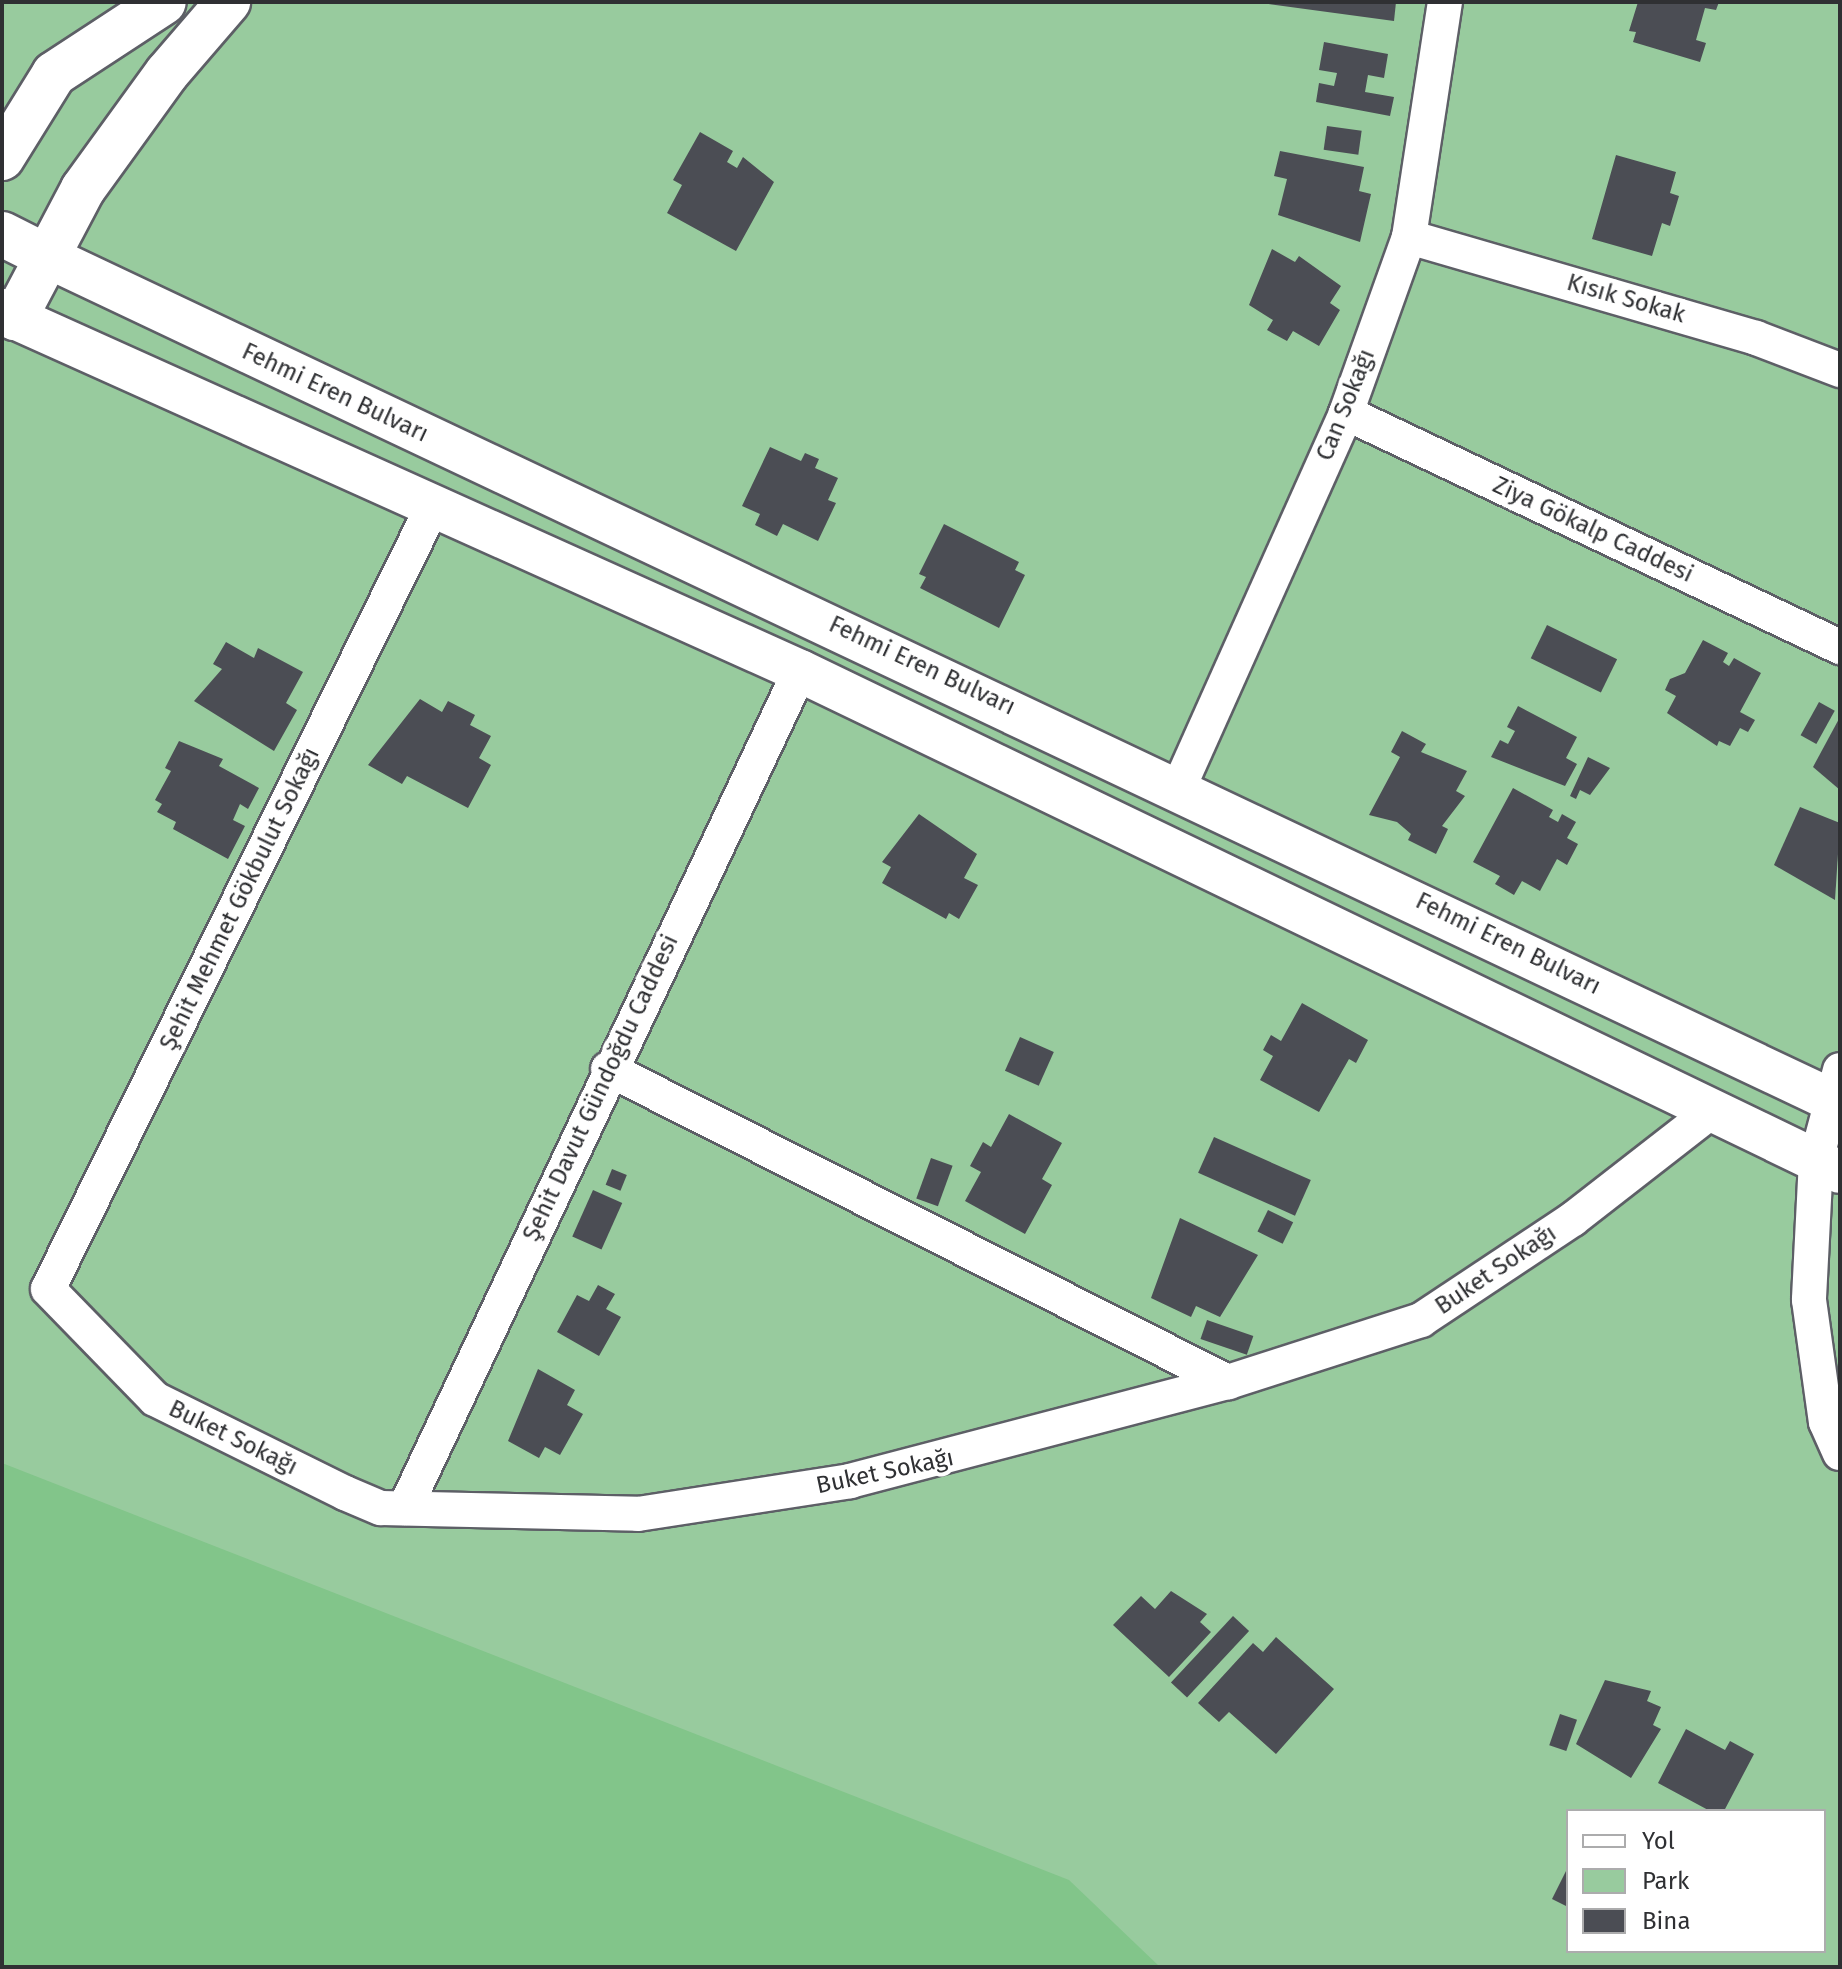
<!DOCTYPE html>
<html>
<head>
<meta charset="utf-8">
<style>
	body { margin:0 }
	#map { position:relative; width:1842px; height:1969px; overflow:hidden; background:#e5e7f0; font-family:"Fira Sans",sans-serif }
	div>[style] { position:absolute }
	.green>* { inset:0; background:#98cb9e }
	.forest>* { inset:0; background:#82c58a }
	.building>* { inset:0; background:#4b4d54; transform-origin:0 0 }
	.roads { filter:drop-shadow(2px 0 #5d5f66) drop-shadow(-2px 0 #5d5f66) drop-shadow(0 2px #5d5f66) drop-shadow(0 -2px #5d5f66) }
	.minor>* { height:34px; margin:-17px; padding:0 17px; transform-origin:17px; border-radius:17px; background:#fff }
	.tertiary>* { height:42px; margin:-21px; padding:0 21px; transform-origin:21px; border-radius:21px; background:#fff }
	.secondary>* { height:44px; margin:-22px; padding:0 22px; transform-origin:22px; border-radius:22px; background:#fff }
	span { translate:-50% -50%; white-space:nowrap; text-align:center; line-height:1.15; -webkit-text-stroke:8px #fff; paint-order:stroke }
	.street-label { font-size:24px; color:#2f3033 }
	.frame { position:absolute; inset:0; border:4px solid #2f3033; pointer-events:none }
	.legend { position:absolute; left:1566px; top:1809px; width:260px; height:144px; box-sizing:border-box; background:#fff; border:2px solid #acacad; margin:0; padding:10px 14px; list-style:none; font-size:24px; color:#2f3033 }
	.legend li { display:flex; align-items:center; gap:16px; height:40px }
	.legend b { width:40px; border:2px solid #acacad }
</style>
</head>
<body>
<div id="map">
	<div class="green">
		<i style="clip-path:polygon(evenodd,2px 2px,1840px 2px,1840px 1967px,2px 1967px,2px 2px,1568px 1811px,1824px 1811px,1824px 1951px,1568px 1951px,1568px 1811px)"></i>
	</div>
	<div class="forest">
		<i style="clip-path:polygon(2px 1463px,1069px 1880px,1160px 1967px,2px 1967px)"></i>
	</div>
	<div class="building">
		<i style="clip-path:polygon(1254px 2px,1396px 2px,1394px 21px)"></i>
		<i style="clip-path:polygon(1638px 2px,1719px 2px,1716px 10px,1705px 8px,1696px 40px,1706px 43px,1700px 62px,1633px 42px,1636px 32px,1629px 31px)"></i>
		<i style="clip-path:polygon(1324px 42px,1388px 54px,1384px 78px,1368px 75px,1365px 92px,1394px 97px,1390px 116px,1316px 102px,1319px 83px,1334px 86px,1337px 73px,1319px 70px)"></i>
		<i style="left:1327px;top:126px;width:35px;height:24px;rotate:8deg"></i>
		<i style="clip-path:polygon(700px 132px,733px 151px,727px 162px,737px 168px,743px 157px,774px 182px,736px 251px,667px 213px,682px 185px,673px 180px)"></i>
		<i style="clip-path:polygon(1280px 151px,1364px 167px,1359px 191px,1371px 194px,1360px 242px,1278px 215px,1287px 179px,1274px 176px)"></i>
		<i style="clip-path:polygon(1616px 155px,1676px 172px,1670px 193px,1679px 196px,1670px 226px,1662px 223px,1652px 256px,1592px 239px)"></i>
		<i style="clip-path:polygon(1272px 249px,1295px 262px,1299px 256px,1341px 286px,1330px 303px,1340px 310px,1319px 346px,1293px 331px,1287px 341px,1267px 330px,1273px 320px,1249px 305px)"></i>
		<i style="clip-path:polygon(770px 447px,801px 461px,805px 453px,819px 459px,815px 468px,838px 478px,828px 500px,836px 503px,818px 541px,783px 524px,777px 536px,755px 525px,760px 514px,742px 506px)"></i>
		<i style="clip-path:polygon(944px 524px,1019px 562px,1015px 570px,1025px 575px,999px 628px,920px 588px,926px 577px,919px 574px)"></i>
		<i style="left:1547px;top:625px;width:78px;height:37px;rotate:26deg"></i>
		<i style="clip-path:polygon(1703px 640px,1728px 653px,1723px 662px,1729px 666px,1734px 658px,1761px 673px,1740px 712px,1755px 720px,1748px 732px,1740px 728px,1730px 746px,1719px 741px,1717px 746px,1667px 713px,1676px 696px,1665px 690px,1670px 679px,1685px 673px)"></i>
		<i style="clip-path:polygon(226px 642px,254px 658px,258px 648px,303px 672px,286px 703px,297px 710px,274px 751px,194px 701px,222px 669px,213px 664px)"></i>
		<i style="clip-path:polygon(420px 699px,442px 712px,448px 701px,475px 715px,470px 725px,491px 736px,479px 758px,491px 765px,468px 808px,407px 776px,402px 784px,368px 765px)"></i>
		<i style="left:1819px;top:702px;width:18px;height:38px;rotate:29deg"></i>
		<i style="clip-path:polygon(1518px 706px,1577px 737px,1566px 758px,1577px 764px,1565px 786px,1491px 757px,1500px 740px,1508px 744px,1515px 731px,1507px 727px)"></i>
		<i style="clip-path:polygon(1840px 717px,1840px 790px,1813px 767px)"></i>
		<i style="clip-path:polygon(1402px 731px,1426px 744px,1421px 752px,1467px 771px,1456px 791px,1465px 796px,1442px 826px,1448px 829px,1436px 854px,1408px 840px,1411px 834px,1397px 822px,1369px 815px,1400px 757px,1391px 752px)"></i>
		<i style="clip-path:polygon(179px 741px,223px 759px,219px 766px,259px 788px,248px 809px,240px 804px,233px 820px,245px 826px,228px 859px,173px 829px,176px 822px,157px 812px,162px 804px,155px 800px,171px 771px,165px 768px)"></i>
		<i style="clip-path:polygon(1588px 757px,1610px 768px,1590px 795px,1580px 790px,1576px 799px,1570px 796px)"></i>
		<i style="clip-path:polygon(1513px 788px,1553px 810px,1549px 817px,1558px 822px,1562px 814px,1576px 822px,1567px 838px,1578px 844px,1567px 865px,1557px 859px,1540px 891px,1522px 881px,1514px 895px,1495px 884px,1500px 876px,1473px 862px)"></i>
		<i style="clip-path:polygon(1800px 807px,1840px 823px,1835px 900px,1774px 865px)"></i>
		<i style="clip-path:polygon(919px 814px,977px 854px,964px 878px,978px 885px,959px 919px,949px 913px,946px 919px,882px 883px,891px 867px,882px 862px)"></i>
		<i style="clip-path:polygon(1302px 1003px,1368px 1040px,1356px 1063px,1349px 1059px,1319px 1112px,1260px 1080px,1273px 1056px,1263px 1050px,1271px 1035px,1281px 1041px)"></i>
		<i style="left:1020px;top:1037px;width:37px;height:37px;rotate:24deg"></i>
		<i style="clip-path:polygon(1009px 1114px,1062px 1143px,1042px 1179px,1052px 1185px,1025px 1234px,965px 1201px,981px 1172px,970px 1166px,983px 1142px,991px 1147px)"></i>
		<i style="left:1214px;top:1137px;width:106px;height:39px;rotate:24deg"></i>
		<i style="left:931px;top:1158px;width:23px;height:43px;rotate:20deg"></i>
		<i style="left:612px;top:1169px;width:16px;height:17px;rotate:22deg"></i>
		<i style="left:593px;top:1190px;width:32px;height:51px;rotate:24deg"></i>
		<i style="left:1268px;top:1210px;width:28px;height:24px;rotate:26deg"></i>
		<i style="clip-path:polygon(1180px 1218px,1258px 1255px,1220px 1317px,1196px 1306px,1191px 1317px,1151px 1298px)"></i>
		<i style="clip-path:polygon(598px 1285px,615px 1294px,606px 1309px,621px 1317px,599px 1356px,557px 1332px,577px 1295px,589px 1301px)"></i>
		<i style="left:1207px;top:1320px;width:49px;height:20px;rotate:19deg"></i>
		<i style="clip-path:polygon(538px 1369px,575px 1390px,567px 1405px,583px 1414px,560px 1455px,545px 1447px,539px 1458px,508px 1441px)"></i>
		<i style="clip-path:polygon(1171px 1591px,1207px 1614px,1200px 1622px,1211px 1632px,1169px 1677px,1113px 1625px,1141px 1596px,1155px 1609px)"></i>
		<i style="left:1233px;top:1616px;width:22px;height:91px;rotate:43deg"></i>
		<i style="clip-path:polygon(1276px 1637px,1334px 1689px,1276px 1754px,1229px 1712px,1219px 1722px,1198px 1703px,1253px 1643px,1263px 1652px)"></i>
		<i style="clip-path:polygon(1605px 1680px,1651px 1691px,1647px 1701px,1661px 1707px,1653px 1725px,1661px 1729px,1631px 1778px,1576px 1744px)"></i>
		<i style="left:1560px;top:1714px;width:18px;height:33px;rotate:19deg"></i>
		<i style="clip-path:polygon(1686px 1729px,1725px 1750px,1730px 1741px,1754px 1754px,1724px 1811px,1710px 1811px,1658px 1783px)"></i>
		<i style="clip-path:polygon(1568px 1867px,1568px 1907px,1552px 1899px)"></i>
	</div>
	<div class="roads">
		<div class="minor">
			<i style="left:1409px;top:237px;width:361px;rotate:16.2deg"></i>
			<i style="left:1756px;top:338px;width:90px;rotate:20.9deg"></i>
			<i style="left:1346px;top:413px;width:547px;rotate:25.35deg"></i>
			<i style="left:432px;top:508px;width:870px;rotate:116.18deg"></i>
			<i style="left:48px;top:1289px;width:153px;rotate:45.8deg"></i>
			<i style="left:155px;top:1399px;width:212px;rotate:26.3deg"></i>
			<i style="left:345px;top:1493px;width:39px;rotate:23deg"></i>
			<i style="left:381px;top:1508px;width:257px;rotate:1.3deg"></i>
			<i style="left:638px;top:1514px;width:215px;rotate:-8.8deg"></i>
			<i style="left:850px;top:1481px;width:391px;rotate:-14.7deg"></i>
			<i style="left:1228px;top:1382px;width:203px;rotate:-17.8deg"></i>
			<i style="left:1421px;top:1320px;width:182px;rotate:-33.6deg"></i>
			<i style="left:1573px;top:1219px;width:172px;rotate:-37.9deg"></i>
			<i style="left:1179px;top:787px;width:410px;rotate:-65.9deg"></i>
			<i style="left:1346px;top:413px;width:187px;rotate:-70.3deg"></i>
			<i style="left:1409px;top:237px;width:238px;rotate:-81.3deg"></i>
			<i style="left:608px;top:1069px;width:695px;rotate:26.79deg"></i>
			<i style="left:1840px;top:1070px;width:93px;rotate:104.9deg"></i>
			<i style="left:1816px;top:1160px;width:140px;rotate:92.9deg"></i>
			<i style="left:1809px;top:1300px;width:123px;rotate:82.1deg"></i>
			<i style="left:1826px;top:1422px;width:34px;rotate:66deg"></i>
			<i style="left:405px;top:1508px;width:926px;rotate:-64.74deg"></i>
		</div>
		<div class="tertiary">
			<i style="left:48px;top:257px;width:1982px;rotate:25.3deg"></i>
			<i style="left:15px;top:318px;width:861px;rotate:24.21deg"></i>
			<i style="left:800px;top:671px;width:1154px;rotate:25.72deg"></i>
		</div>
		<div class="secondary">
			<i style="left:2px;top:158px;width:99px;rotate:-58.2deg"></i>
			<i style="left:54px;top:74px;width:131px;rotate:-33.2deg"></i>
			<i style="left:2px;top:234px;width:51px;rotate:26.6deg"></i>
			<i style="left:2px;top:311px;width:15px;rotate:28deg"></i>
			<i style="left:15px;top:318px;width:146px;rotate:-62.2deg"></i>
			<i style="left:83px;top:189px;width:143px;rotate:-54.1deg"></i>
			<i style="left:167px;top:73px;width:94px;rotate:-49.3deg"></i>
		</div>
	</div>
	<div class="street-label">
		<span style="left:1626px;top:299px;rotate:16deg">Kısık Sokak</span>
		<span style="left:335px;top:393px;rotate:25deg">Fehmi Eren Bulvarı</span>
		<span style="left:1346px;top:405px;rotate:-68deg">Can Sokağı</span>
		<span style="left:1593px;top:530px;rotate:25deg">Ziya Gökalp Caddesi</span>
		<span style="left:922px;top:666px;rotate:25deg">Fehmi Eren Bulvarı</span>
		<span style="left:240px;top:899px;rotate:-64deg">Şehit Mehmet Gökbulut Sokağı</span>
		<span style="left:1508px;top:944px;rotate:26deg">Fehmi Eren Bulvarı</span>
		<span style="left:601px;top:1088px;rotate:-65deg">Şehit Davut Gündoğdu Caddesi</span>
		<span style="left:1496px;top:1270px;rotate:-34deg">Buket Sokağı</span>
		<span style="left:233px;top:1438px;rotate:26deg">Buket Sokağı</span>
		<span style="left:885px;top:1472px;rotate:-12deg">Buket Sokağı</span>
	</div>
	<div class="frame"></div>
	<ul class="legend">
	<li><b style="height:10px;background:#fff"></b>Yol</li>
	<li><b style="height:22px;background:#98cb9e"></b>Park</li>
	<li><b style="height:22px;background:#4b4d54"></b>Bina</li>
	</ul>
</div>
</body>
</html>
